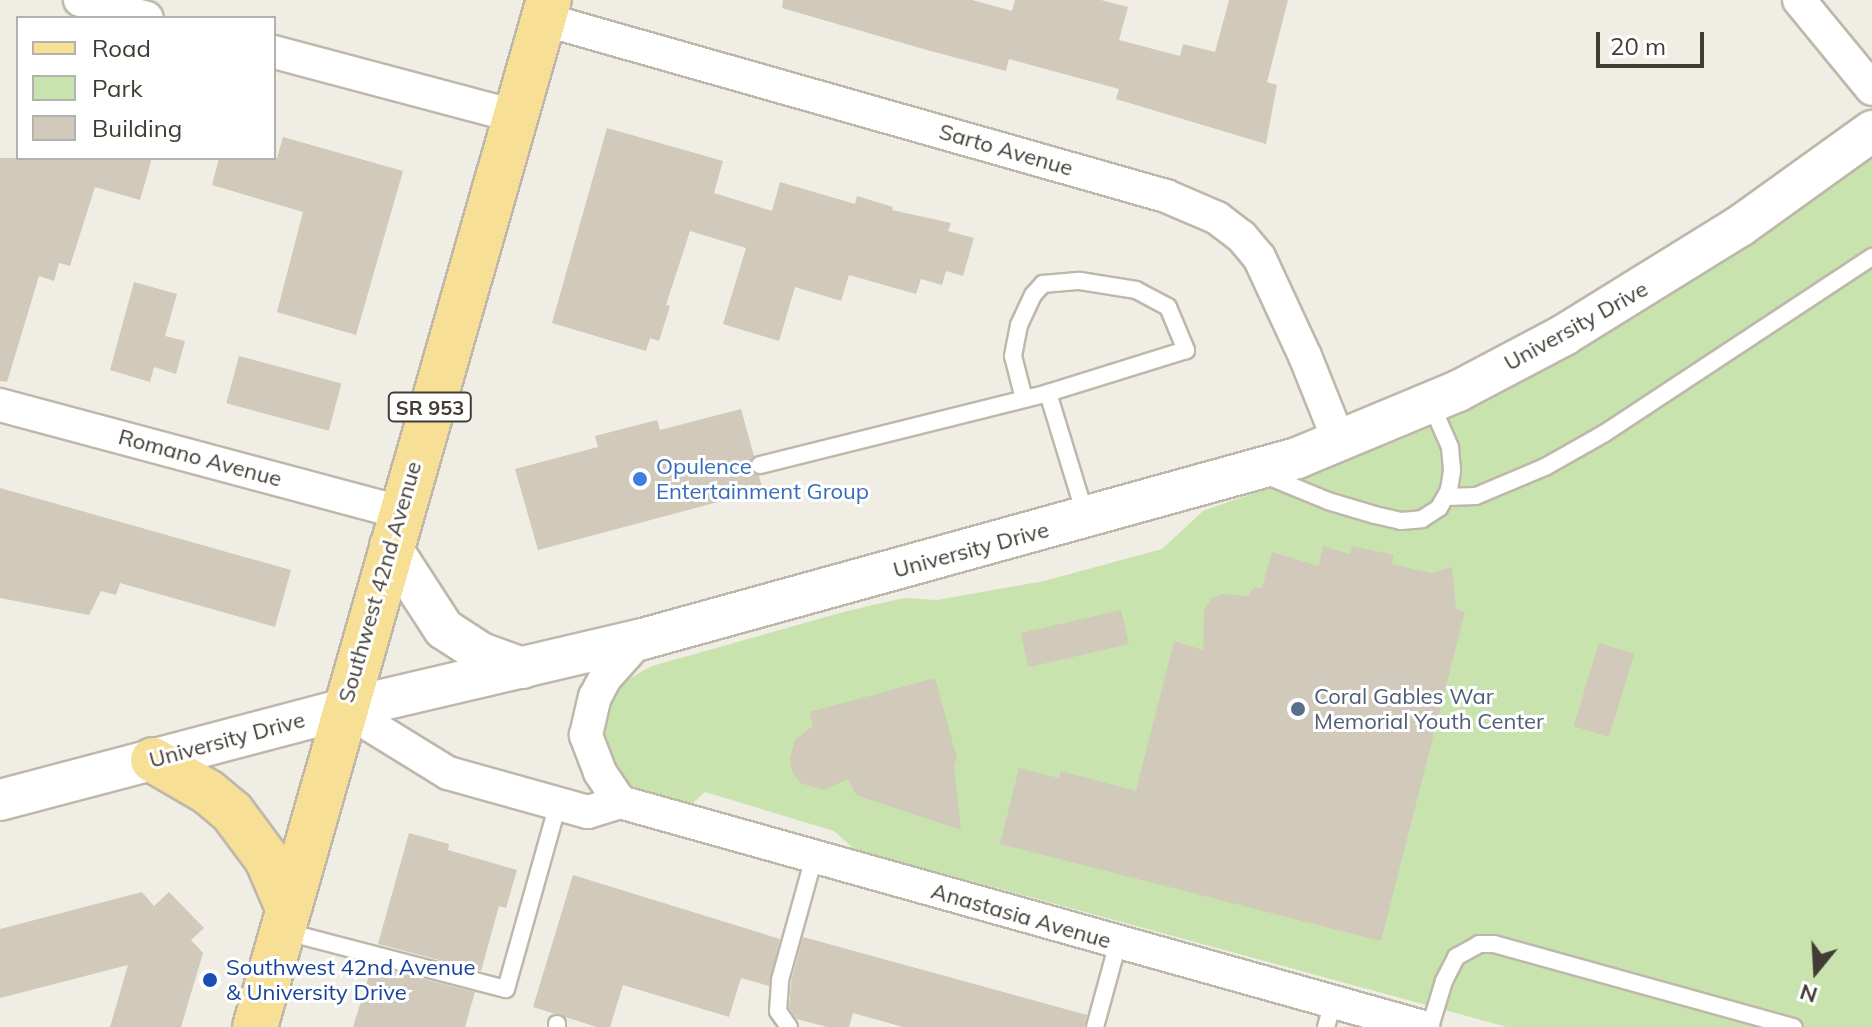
<!DOCTYPE html>
<html>
<head>
<meta charset="utf-8">
<style>
	body { margin:0 }
	#map { position:relative; width:1872px; height:1027px; overflow:hidden; background:#f0ede4; font-family:Mulish,sans-serif }
	div>[style] { position:absolute }
	.green>* { inset:0; background:#c9e3ae }
	.building>* { inset:0; background:#d1c9ba; transform-origin:0 0 }
	.roads { filter:drop-shadow(2px 0 #beb8aa) drop-shadow(-2px 0 #beb8aa) drop-shadow(0 2px #beb8aa) drop-shadow(0 -2px #beb8aa) }
	.service>* { height:16px; margin:-8px; padding:0 8px; transform-origin:8px; border-radius:8px; background:#fff }
	.minor>* { height:32px; margin:-16px; padding:0 16px; transform-origin:16px; border-radius:16px; background:#fff }
	.tertiary>* { height:40px; margin:-20px; padding:0 20px; transform-origin:20px; border-radius:20px; background:#fff }
	.primary>* { height:44px; margin:-22px; padding:0 22px; transform-origin:22px; border-radius:22px; background:#f7e096 }
	.dots>* { width:22px; height:22px; translate:-50% -50%; box-sizing:border-box; border:4px solid #fff; border-radius:50% }
	span { translate:-50% -50%; white-space:nowrap; text-align:center; line-height:1.15; -webkit-text-stroke:6px #fff; paint-order:stroke }
	.shield-label span { padding:2px 6px; background:#fff; border:2px solid; border-radius:6px; -webkit-text-stroke-width:0 }
	.shield-label { font-size:20px; color:#423d34; font-weight:700 }
	.street-label { font-size:22px; color:#423d34 }
	.shop-label { font-size:22px; color:#366cbe }
	.left { translate:0 -50%; text-align:left }
	.service-label { font-size:22px; color:#4e5e75 }
	.transit-label { font-size:22px; color:#164399 }
	.legend { position:absolute; left:16px; top:16px; width:260px; height:144px; box-sizing:border-box; background:#fff; border:2px solid #b3b1ae; margin:0; padding:10px 14px; list-style:none; font-size:24px; color:#423d34 }
	.legend li { display:flex; align-items:center; gap:16px; height:40px }
	.legend b { width:40px; border:2px solid #b3b1ae }
	.north { position:absolute; left:1776px; top:931px; width:80px; height:80px; -webkit-text-stroke:6px #fff; paint-order:stroke; rotate:198deg; font-size:22px; font-weight:700; line-height:32px; text-align:center; color:#423d34 }
	.north::after { content:''; display:block; margin:auto; width:28px; height:36px; background:#423d34; clip-path:polygon(50% 0,100% 100%,50% 72%,0 100%) }
	.scale { position:absolute; left:1596px; top:32px; width:108px; height:36px; box-sizing:border-box; border:4px solid #423d34; border-top:0; padding-left:10px; font-size:24px; line-height:28px; white-space:nowrap; color:#423d34; -webkit-text-stroke:6px #fff; paint-order:stroke }
</style>
</head>
<body>
<div id="map">
	<div class="green">
		<i style="clip-path:polygon(1872px 151px,1872px 1027px,1507px 1027px,854px 849px,834px 831px,705px 792px,687px 808px,644px 799px,622px 784px,612px 771px,600px 723px,611px 696px,625px 681px,652px 666px,847px 611px,904px 598px,937px 600px,1044px 581px,1162px 549px,1203px 511px,1395px 442px,1491px 397px,1581px 347px)"></i>
	</div>
	<div class="building">
		<i style="clip-path:polygon(783px 0,972px 0,1012px 11px,1015px 0,1101px 0,1128px 7px,1119px 40px,1180px 56px,1183px 44px,1215px 52px,1229px 0,1288px 0,1267px 82px,1277px 85px,1266px 144px,1116px 99px,1119px 89px,1009px 59px,1006px 71px,927px 50px,782px 8px)"></i>
		<i style="clip-path:polygon(607px 128px,723px 161px,714px 193px,772px 211px,780px 182px,855px 204px,857px 196px,893px 207px,892px 210px,951px 223px,948px 231px,974px 238px,963px 276px,946px 271px,942px 285px,921px 279px,916px 294px,849px 275px,841px 301px,795px 287px,779px 341px,723px 324px,746px 248px,690px 231px,666px 305px,670px 306px,659px 341px,650px 338px,646px 351px,552px 323px)"></i>
		<i style="clip-path:polygon(283px 137px,403px 171px,356px 335px,277px 312px,303px 212px,212px 185px,219px 158px,277px 158px)"></i>
		<i style="clip-path:polygon(0 158px,152px 158px,140px 200px,95px 187px,70px 266px,59px 263px,54px 281px,39px 276px,7px 382px,0 381px)"></i>
		<i style="clip-path:polygon(134px 282px,177px 294px,165px 336px,185px 341px,176px 374px,154px 367px,150px 382px,110px 370px)"></i>
		<i style="left:239px;top:356px;width:106px;height:49px;rotate:15deg"></i>
		<i style="clip-path:polygon(741px 409px,754px 456px,750px 468px,759px 476px,763px 490px,538px 550px,515px 469px,598px 447px,595px 436px,657px 420px,660px 430px)"></i>
		<i style="clip-path:polygon(0 488px,291px 570px,275px 627px,120px 583px,116px 595px,101px 591px,89px 615px,0 598px)"></i>
		<i style="clip-path:polygon(1323px 546px,1350px 554px,1352px 546px,1394px 555px,1392px 564px,1431px 573px,1452px 567px,1456px 609px,1465px 612px,1381px 941px,1000px 844px,1019px 768px,1059px 778px,1061px 771px,1136px 791px,1174px 641px,1203px 650px,1204px 610px,1212px 598px,1222px 594px,1248px 596px,1254px 587px,1262px 588px,1272px 552px,1319px 566px)"></i>
		<i style="left:1121px;top:610px;width:35px;height:103px;rotate:77deg"></i>
		<i style="left:1599px;top:643px;width:37px;height:87px;rotate:17deg"></i>
		<i style="clip-path:polygon(935px 678px,957px 758px,954px 765px,961px 830px,856px 795px,848px 779px,824px 790px,800px 783px,792px 772px,790px 759px,795px 740px,813px 726px,810px 712px)"></i>
		<i style="clip-path:polygon(409px 833px,449px 844px,448px 850px,517px 870px,506px 908px,499px 906px,481px 971px,378px 944px)"></i>
		<i style="clip-path:polygon(573px 875px,780px 939px,769px 986px,741px 978px,729px 1017px,623px 985px,610px 1027px,597px 1027px,533px 1007px)"></i>
		<i style="clip-path:polygon(142px 892px,154px 906px,169px 892px,204px 928px,191px 940px,203px 953px,181px 1027px,110px 1027px,128px 965px,0 998px,0 929px)"></i>
		<i style="clip-path:polygon(803px 937px,1087px 1015px,1084px 1027px,903px 1027px,853px 1013px,849px 1027px,827px 1027px,797px 1019px,789px 1008px,791px 982px)"></i>
		<i style="clip-path:polygon(372px 966px,475px 992px,465px 1027px,353px 1027px)"></i>
	</div>
	<div class="roads">
		<div class="service">
			<i style="left:1024px;top:399px;width:44px;rotate:-104.3deg"></i>
			<i style="left:1013px;top:356px;width:32px;rotate:-79deg"></i>
			<i style="left:1019px;top:325px;width:33px;rotate:-65deg"></i>
			<i style="left:1033px;top:295px;width:15px;rotate:-48deg"></i>
			<i style="left:1043px;top:284px;width:37px;rotate:-5deg"></i>
			<i style="left:1080px;top:281px;width:57px;rotate:9.1deg"></i>
			<i style="left:1136px;top:290px;width:36px;rotate:28deg"></i>
			<i style="left:1168px;top:307px;width:47px;rotate:67.3deg"></i>
			<i style="left:1186px;top:350px;width:145px;rotate:162.7deg"></i>
			<i style="left:760px;top:465px;width:297px;rotate:-14deg"></i>
			<i style="left:1048px;top:393px;width:130px;rotate:73deg"></i>
			<i style="left:1265px;top:475px;width:68px;rotate:22.4deg"></i>
			<i style="left:1328px;top:501px;width:49px;rotate:16.6deg"></i>
			<i style="left:1375px;top:515px;width:27px;rotate:13deg"></i>
			<i style="left:1401px;top:521px;width:21px;rotate:-5deg"></i>
			<i style="left:1422px;top:519px;width:20px;rotate:-33deg"></i>
			<i style="left:1439px;top:508px;width:21px;rotate:-61deg"></i>
			<i style="left:1449px;top:490px;width:20px;rotate:-81deg"></i>
			<i style="left:1452px;top:470px;width:23px;rotate:-95deg"></i>
			<i style="left:1450px;top:447px;width:47px;rotate:-113.8deg"></i>
			<i style="left:1446px;top:497px;width:30px;rotate:-2deg"></i>
			<i style="left:1476px;top:496px;width:75px;rotate:-22.8deg"></i>
			<i style="left:1545px;top:467px;width:69px;rotate:-29.5deg"></i>
			<i style="left:1605px;top:433px;width:320px;rotate:-33.4deg"></i>
			<i style="left:283px;top:931px;width:230px;rotate:14.6deg"></i>
			<i style="left:506px;top:989px;width:192px;rotate:-74.3deg"></i>
			<i style="left:557px;top:1027px;width:3px;rotate:-90deg"></i>
			<i style="left:789px;top:1027px;width:19px;rotate:-125deg"></i>
			<i style="left:778px;top:1011px;width:31px;rotate:-86deg"></i>
			<i style="left:780px;top:980px;width:128px;rotate:-74.5deg"></i>
			<i style="left:1095px;top:1027px;width:87px;rotate:-74.7deg"></i>
			<i style="left:1326px;top:1027px;width:26px;rotate:-74deg"></i>
			<i style="left:1430px;top:1027px;width:48px;rotate:-73.1deg"></i>
			<i style="left:1444px;top:981px;width:27px;rotate:-63deg"></i>
			<i style="left:1456px;top:957px;width:26px;rotate:-29deg"></i>
			<i style="left:1479px;top:944px;width:15px"></i>
			<i style="left:1494px;top:944px;width:311px;rotate:15.5deg"></i>
		</div>
		<div class="minor">
			<i style="left:80px;top:0;width:69px;rotate:15deg"></i>
			<i style="left:1799px;top:0;width:115px;rotate:50.6deg"></i>
			<i style="left:543px;top:19px;width:648px;rotate:15.86deg"></i>
			<i style="left:1166px;top:196px;width:56px;rotate:23.3deg"></i>
			<i style="left:1217px;top:218px;width:31px;rotate:37deg"></i>
			<i style="left:1242px;top:237px;width:26px;rotate:50deg"></i>
			<i style="left:1259px;top:257px;width:109px;rotate:65.1deg"></i>
			<i style="left:1305px;top:356px;width:92px;rotate:68.2deg"></i>
			<i style="left:274px;top:52px;width:249px;rotate:14.9deg"></i>
			<i style="left:0;top:405px;width:414px;rotate:15deg"></i>
			<i style="left:344px;top:709px;width:122px;rotate:31.6deg"></i>
			<i style="left:448px;top:773px;width:145px;rotate:15.6deg"></i>
			<i style="left:588px;top:812px;width:34px;rotate:-17deg"></i>
			<i style="left:620px;top:802px;width:834px;rotate:15.65deg"></i>
			<i style="left:620px;top:802px;width:36px;rotate:-124deg"></i>
			<i style="left:600px;top:772px;width:40px;rotate:-111deg"></i>
			<i style="left:586px;top:735px;width:39px;rotate:-77deg"></i>
			<i style="left:595px;top:697px;width:21px;rotate:-62deg"></i>
			<i style="left:605px;top:678px;width:51px;rotate:-48.2deg"></i>
		</div>
		<div class="tertiary">
			<i style="left:390px;top:546px;width:99px;rotate:57deg"></i>
			<i style="left:444px;top:629px;width:44px;rotate:33deg"></i>
			<i style="left:481px;top:653px;width:44px;rotate:20.1deg"></i>
			<i style="left:0;top:800px;width:356px;rotate:-14.8deg"></i>
			<i style="left:344px;top:709px;width:303px;rotate:-13.2deg"></i>
			<i style="left:639px;top:640px;width:683px;rotate:-15.46deg"></i>
			<i style="left:1297px;top:458px;width:174px;rotate:-22.6deg"></i>
			<i style="left:1458px;top:391px;width:120px;rotate:-27.8deg"></i>
			<i style="left:1564px;top:335px;width:207px;rotate:-31.8deg"></i>
			<i style="left:1740px;top:226px;width:163px;rotate:-35.7deg"></i>
		</div>
		<div class="primary">
			<i style="left:153px;top:760px;width:64px;rotate:30.2deg"></i>
			<i style="left:208px;top:792px;width:31px;rotate:40deg"></i>
			<i style="left:232px;top:812px;width:59px;rotate:53.3deg"></i>
			<i style="left:267px;top:859px;width:53px;rotate:66.8deg"></i>
			<i style="left:255px;top:1027px;width:1068px;rotate:-74.03deg"></i>
		</div>
	</div>
	<div class="dots">
		<i style="left:640px;top:479px;background:#3f7fe0"></i>
		<i style="left:1298px;top:709px;background:#5c6f8a"></i>
		<i style="left:210px;top:980px;background:#1a4fb4"></i>
	</div>
	<div class="shield-label">
		<span style="left:430px;top:407px">SR 953</span>
	</div>
	<div class="street-label">
		<span style="left:1006px;top:150px;rotate:16deg">Sarto Avenue</span>
		<span style="left:1576px;top:326px;rotate:-29deg">University Drive</span>
		<span style="left:200px;top:458px;rotate:15deg">Romano Avenue</span>
		<span style="left:971px;top:550px;rotate:-15deg">University Drive</span>
		<span style="left:380px;top:582px;rotate:-74deg">Southwest 42nd Avenue</span>
		<span style="left:227px;top:740px;rotate:-15deg">University Drive</span>
		<span style="left:1021px;top:916px;rotate:16deg">Anastasia Avenue</span>
	</div>
	<div class="shop-label">
		<span class="left" style="left:656px;top:479px">Opulence<br>Entertainment Group</span>
	</div>
	<div class="service-label">
		<span class="left" style="left:1314px;top:709px">Coral Gables War<br>Memorial Youth Center</span>
	</div>
	<div class="transit-label">
		<span class="left" style="left:226px;top:980px">Southwest 42nd Avenue<br>&amp; University Drive</span>
	</div>
	<ul class="legend">
	<li><b style="height:10px;background:#f7e096"></b>Road</li>
	<li><b style="height:22px;background:#c9e3ae"></b>Park</li>
	<li><b style="height:22px;background:#d1c9ba"></b>Building</li>
	</ul>
	<div class="north">N</div>
	<div class="scale">20 m</div>
</div>
</body>
</html>
